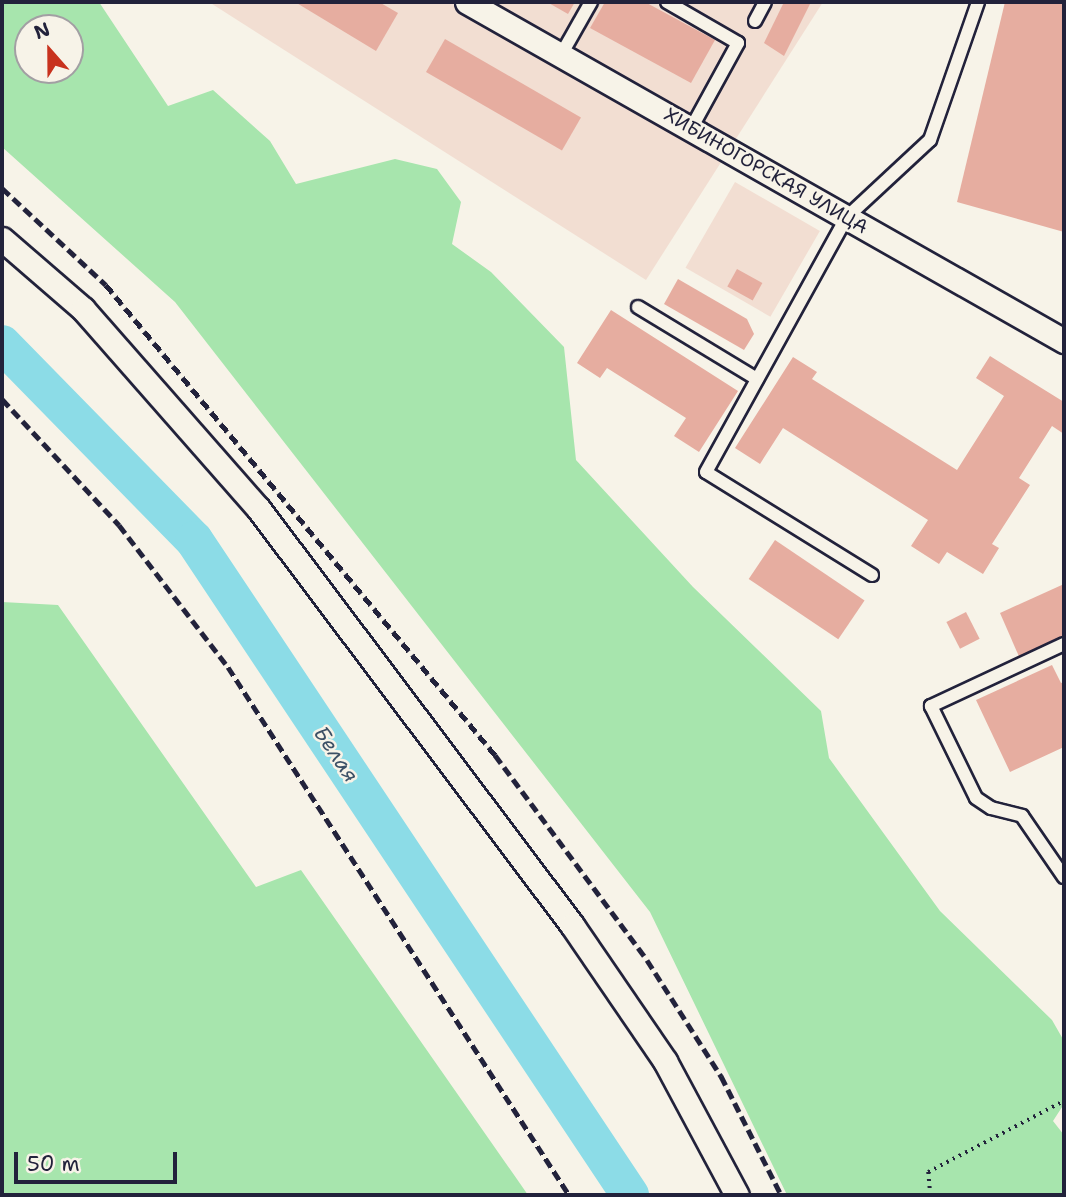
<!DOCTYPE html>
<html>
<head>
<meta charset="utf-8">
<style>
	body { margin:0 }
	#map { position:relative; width:1066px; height:1197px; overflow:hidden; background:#f7f3e8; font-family:"Shantell Sans",sans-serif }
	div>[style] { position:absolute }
	.built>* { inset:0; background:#f2ded2; transform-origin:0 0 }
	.green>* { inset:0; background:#a7e5ad }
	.river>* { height:38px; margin:-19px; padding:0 19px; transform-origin:19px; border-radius:19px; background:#8cdce7 }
	.building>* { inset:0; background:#e6ada0; transform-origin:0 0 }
	.path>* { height:3.5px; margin-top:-1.75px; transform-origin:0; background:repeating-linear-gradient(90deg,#22223b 0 2px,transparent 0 7px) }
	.roads { filter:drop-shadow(2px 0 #22223b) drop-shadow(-2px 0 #22223b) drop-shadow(0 2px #22223b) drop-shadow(0 -2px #22223b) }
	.lane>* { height:12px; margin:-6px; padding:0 6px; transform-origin:6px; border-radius:6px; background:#f7f3e8 }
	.street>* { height:23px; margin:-11.5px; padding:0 11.5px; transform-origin:11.5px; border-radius:11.5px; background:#f7f3e8 }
	.rail>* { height:5px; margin-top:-2.5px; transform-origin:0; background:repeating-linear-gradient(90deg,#22223b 0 10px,transparent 0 15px) }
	span { translate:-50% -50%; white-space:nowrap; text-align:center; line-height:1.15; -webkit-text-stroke:5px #f7f3e8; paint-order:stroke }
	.street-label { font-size:19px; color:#22223b }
	.water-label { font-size:21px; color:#3c5066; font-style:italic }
	.frame { position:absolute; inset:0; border:4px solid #22223b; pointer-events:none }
	.north { position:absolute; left:14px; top:14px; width:70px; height:70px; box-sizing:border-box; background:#f7f3e8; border:2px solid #a29fa3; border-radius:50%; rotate:339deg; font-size:19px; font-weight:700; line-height:28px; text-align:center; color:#22223b }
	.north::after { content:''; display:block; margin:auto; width:24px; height:32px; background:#c8321e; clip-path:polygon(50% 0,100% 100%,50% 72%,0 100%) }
	.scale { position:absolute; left:14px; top:1152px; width:163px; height:32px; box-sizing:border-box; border:4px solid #22223b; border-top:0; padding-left:9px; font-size:21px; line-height:24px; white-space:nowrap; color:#22223b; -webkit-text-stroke:5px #f7f3e8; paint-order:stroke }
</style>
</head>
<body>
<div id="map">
	<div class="built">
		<i style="clip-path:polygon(209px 2px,823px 2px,646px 280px)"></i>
		<i style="left:735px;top:182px;width:98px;height:99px;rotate:30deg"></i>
	</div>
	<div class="green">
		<i style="clip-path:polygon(evenodd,2px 2px,99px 2px,168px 106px,213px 90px,270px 141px,296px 184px,395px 159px,437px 169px,461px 202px,452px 244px,491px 272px,564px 347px,576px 460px,693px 587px,821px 711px,829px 758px,940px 911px,1052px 1020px,1064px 1041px,1064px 1104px,1053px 1121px,1064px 1135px,1064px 1195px,787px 1195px,650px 912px,175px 302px,2px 147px,2px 2px,28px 28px,70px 28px,70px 70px,28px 70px,28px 28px)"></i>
		<i style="clip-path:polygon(2px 602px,58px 605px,256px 887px,301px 870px,528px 1195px,2px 1195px)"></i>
	</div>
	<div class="river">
		<i style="left:2px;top:344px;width:274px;rotate:45.6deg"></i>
		<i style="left:194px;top:540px;width:787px;rotate:56.35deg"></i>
	</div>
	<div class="building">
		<i style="clip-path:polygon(295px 2px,379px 2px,398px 13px,376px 51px)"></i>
		<i style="clip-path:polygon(547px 2px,575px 2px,568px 14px)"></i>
		<i style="clip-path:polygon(605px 2px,645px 2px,715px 40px,691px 83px,590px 28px)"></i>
		<i style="clip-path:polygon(784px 2px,811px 2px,784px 56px,764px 43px)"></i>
		<i style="clip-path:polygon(1005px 2px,1064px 2px,1064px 232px,957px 202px)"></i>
		<i style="left:445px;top:39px;width:157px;height:38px;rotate:30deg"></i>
		<i style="left:737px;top:269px;width:29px;height:20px;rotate:29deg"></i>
		<i style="clip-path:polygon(678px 279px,747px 319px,754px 334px,744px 350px,664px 304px)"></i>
		<i style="clip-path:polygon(611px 310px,738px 391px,699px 452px,674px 436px,686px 418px,607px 368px,600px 378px,577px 363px)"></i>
		<i style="clip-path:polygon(990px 356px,1064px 402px,1064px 434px,1052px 426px,1019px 478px,1030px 485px,992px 544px,999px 548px,983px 574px,947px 552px,939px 564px,911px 546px,928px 520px,783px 428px,760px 464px,735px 448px,793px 357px,817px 372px,812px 379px,957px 470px,1004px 396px,976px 378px)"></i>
		<i style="left:775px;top:540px;width:108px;height:47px;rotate:34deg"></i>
		<i style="clip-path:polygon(1064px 584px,1064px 641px,1021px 661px,1000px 613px)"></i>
		<i style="left:966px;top:612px;width:30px;height:22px;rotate:63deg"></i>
		<i style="clip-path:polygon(1052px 665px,1061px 683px,1064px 682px,1064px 747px,1010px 772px,976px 700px)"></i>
	</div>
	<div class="path">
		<i style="left:930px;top:1195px;width:23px;rotate:-95deg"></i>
		<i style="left:928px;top:1172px;width:153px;rotate:-27.6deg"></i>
	</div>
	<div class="roads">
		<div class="lane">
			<i style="left:667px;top:2px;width:82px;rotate:30deg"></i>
			<i style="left:738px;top:43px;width:98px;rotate:118.7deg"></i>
			<i style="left:755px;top:21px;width:21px;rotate:-62deg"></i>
			<i style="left:561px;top:55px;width:61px;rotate:-60.5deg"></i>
			<i style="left:638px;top:307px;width:139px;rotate:31.2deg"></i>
			<i style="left:872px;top:575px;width:195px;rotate:-148.2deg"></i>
			<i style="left:706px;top:472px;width:291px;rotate:-61.1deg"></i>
			<i style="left:847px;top:217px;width:113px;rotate:-42.9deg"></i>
			<i style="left:930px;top:140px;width:146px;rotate:-70.8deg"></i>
			<i style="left:1064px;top:644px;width:147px;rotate:155deg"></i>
			<i style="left:931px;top:706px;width:102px;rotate:63.9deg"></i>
			<i style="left:976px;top:798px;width:18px;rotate:34deg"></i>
			<i style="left:991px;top:808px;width:32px;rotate:14deg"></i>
			<i style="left:1022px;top:816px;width:74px;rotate:55.5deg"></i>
		</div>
		<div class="street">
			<i style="left:467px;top:2px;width:687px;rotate:29.59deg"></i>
			<i style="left:2px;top:239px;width:107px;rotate:40.8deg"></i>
			<i style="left:83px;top:309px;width:265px;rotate:48.7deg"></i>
			<i style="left:258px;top:508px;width:522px;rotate:53.02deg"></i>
			<i style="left:572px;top:925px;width:165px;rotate:55.6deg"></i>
			<i style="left:665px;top:1061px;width:152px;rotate:61.8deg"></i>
		</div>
	</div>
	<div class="rail">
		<i style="left:2px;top:188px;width:142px;rotate:43deg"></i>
		<i style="left:106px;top:285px;width:610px;rotate:50.39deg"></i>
		<i style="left:495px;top:755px;width:255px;rotate:53.4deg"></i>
		<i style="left:647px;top:960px;width:138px;rotate:57.5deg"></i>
		<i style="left:721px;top:1076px;width:133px;rotate:63.2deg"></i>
		<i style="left:2px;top:399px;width:172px;rotate:47.1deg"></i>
		<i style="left:119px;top:525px;width:179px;rotate:52.5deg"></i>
		<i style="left:228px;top:667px;width:629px;rotate:57.14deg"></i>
	</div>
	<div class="street-label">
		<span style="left:766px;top:171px;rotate:30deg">ХИБИНОГОРСКАЯ УЛИЦА</span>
	</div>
	<div class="water-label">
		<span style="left:336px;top:754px;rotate:56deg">Белая</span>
	</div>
	<div class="frame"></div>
	<div class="north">N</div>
	<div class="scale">50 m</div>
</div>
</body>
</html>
